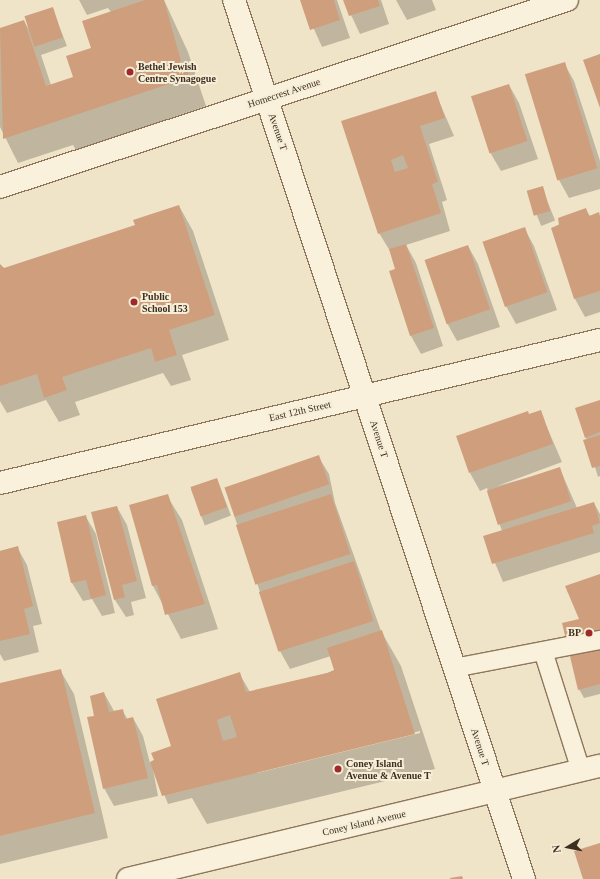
<!DOCTYPE html>
<html>
<head>
<meta charset="utf-8">
<style>
	body { margin:0 }
	#map { position:relative; width:600px; height:879px; overflow:hidden; background:#f0e4c8; font-family:"Times New Roman",serif }
	div>[style] { position:absolute }
	.shadow>* { inset:0; background:#0003; transform-origin:0 0 }
	.building>* { inset:0; background:#cf9f7d; transform-origin:0 0 }
	.roads { filter:drop-shadow(1px 0 #8d765c) drop-shadow(-1px 0 #8d765c) drop-shadow(0 1px #8d765c) drop-shadow(0 -1px #8d765c) }
	.service>* { height:18px; margin:-9px; padding:0 9px; transform-origin:9px; border-radius:9px; background:#faf1dc }
	.minor>* { height:22px; margin:-11px; padding:0 11px; transform-origin:11px; border-radius:11px; background:#faf1dc }
	.secondary>* { height:22px; margin:-11px; padding:0 11px; transform-origin:11px; border-radius:11px; background:#faf1dc }
	.dots>* { width:11px; height:11px; translate:-50% -50%; box-sizing:border-box; border:2px solid #f7eed8; border-radius:50% }
	span { translate:-50% -50%; white-space:nowrap; text-align:center; line-height:1.15; -webkit-text-stroke:4px #f7eed8; paint-order:stroke }
	.poi-label { font-size:10px; color:#3d2e20; font-weight:700 }
	.left { translate:0 -50%; text-align:left }
	.right { translate:-100% -50%; text-align:right }
	.street-label { font-size:10px; color:#3d2e20 }
	.north { position:absolute; left:548px; top:827px; width:40px; height:40px; -webkit-text-stroke:3px #f7eed8; paint-order:stroke; rotate:260deg; font-size:11px; font-weight:700; line-height:16px; text-align:center; color:#3d2e20 }
	.north::after { content:''; display:block; margin:auto; width:14px; height:18px; background:#3d2e20; clip-path:polygon(50% 0,100% 100%,50% 72%,0 100%) }
</style>
</head>
<body>
<div id="map">
	<div class="shadow">
		<i style="clip-path:polygon(79px 0,164px 0,188px 52px,206px 106px,76px 150px,73px 145px,18px 163px,0 127px,0 29px,24px 21px,30px 31px,52px 8px,67px 46px,41px 55px,51px 85px,74px 78px,111px 12px,108px 8px,87px 15px)"></i>
		<i style="clip-path:polygon(301px 0,337px 0,350px 38px,322px 47px)"></i>
		<i style="clip-path:polygon(344px 0,381px 0,389px 24px,360px 34px)"></i>
		<i style="clip-path:polygon(396px 0,432px 0,436px 10px,407px 20px)"></i>
		<i style="clip-path:polygon(564px 63px,574px 81px,600px 161px,600px 189px,569px 198px,559px 180px)"></i>
		<i style="clip-path:polygon(509px 85px,519px 103px,538px 159px,501px 171px,491px 154px)"></i>
		<i style="clip-path:polygon(435px 92px,454px 136px,429px 144px,447px 200px,442px 202px,450px 231px,406px 245px,416px 263px,443px 346px,421px 354px,411px 336px,390px 272px,396px 270px,390px 251px,379px 233px,343px 122px)"></i>
		<i style="left:542px;top:188px;width:35px;height:15px;rotate:68deg"></i>
		<i style="clip-path:polygon(179px 206px,193px 231px,229px 340px,182px 355px,191px 380px,171px 386px,163px 373px,75px 402px,80px 415px,59px 422px,46px 400px,7px 413px,0 401px,0 265px,5px 269px,136px 226px)"></i>
		<i style="clip-path:polygon(586px 210px,590px 216px,600px 216px,600px 312px,585px 317px,575px 299px,552px 228px)"></i>
		<i style="clip-path:polygon(524px 228px,534px 246px,557px 310px,516px 324px,506px 306px)"></i>
		<i style="clip-path:polygon(468px 246px,478px 264px,500px 327px,457px 341px,447px 323px)"></i>
		<i style="clip-path:polygon(600px 403px,600px 476px,598px 477px,586px 437px)"></i>
		<i style="clip-path:polygon(540px 411px,562px 462px,497px 486px,560px 469px,577px 508px,594px 503px,600px 514px,600px 552px,503px 582px,484px 537px,502px 531px,487px 488px,480px 491px,470px 473px,529px 415px)"></i>
		<i style="clip-path:polygon(evenodd,318px 456px,329px 474px,335px 503px,381px 631px,401px 666px,435px 769px,207px 824px,192px 798px,168px 804px,152px 764px,158px 796px,114px 806px,104px 788px,95px 717px,104px 693px,114px 711px,122px 710px,128px 720px,133px 718px,143px 736px,150px 763px,173px 746px,239px 673px,250px 692px,336px 671px,331px 656px,290px 669px,280px 651px,234px 515px,318px 456px,420px 731px,420px 733px,257px 773px,257px 771px,420px 731px)"></i>
		<i style="left:217px;top:479px;width:39px;height:28px;rotate:69deg"></i>
		<i style="clip-path:polygon(167px 496px,182px 520px,218px 629px,181px 639px,153px 586px,131px 505px)"></i>
		<i style="clip-path:polygon(117px 507px,127px 525px,146px 598px,131px 602px,134px 615px,126px 617px,115px 600px,93px 513px)"></i>
		<i style="clip-path:polygon(86px 517px,96px 534px,115px 613px,102px 616px,92px 599px,83px 601px,72px 583px,58px 523px)"></i>
		<i style="clip-path:polygon(17px 547px,27px 565px,42px 624px,33px 626px,39px 652px,4px 661px,0 654px,0 551px)"></i>
		<i style="clip-path:polygon(600px 575px,600px 694px,584px 698px,579px 689px,581px 620px)"></i>
		<i style="clip-path:polygon(60px 670px,74px 694px,108px 838px,0 864px,0 684px)"></i>
	</div>
	<div class="building">
		<i style="clip-path:polygon(145px 0,164px 0,183px 68px,186px 67px,190px 77px,3px 139px,0 28px,24px 20px,46px 86px,73px 77px,66px 56px,91px 48px,82px 21px)"></i>
		<i style="clip-path:polygon(300px 0,334px 0,340px 20px,310px 30px)"></i>
		<i style="clip-path:polygon(343px 0,378px 0,380px 6px,349px 16px)"></i>
		<i style="left:53px;top:7px;width:32px;height:30px;rotate:72deg"></i>
		<i style="clip-path:polygon(600px 54px,600px 108px,583px 60px)"></i>
		<i style="left:565px;top:62px;width:111px;height:42px;rotate:73deg"></i>
		<i style="left:509px;top:84px;width:60px;height:40px;rotate:72deg"></i>
		<i style="clip-path:polygon(evenodd,436px 91px,445px 118px,420px 126px,438px 182px,432px 184px,441px 213px,378px 234px,341px 121px,436px 91px,403px 155px,408px 168px,395px 172px,391px 160px,403px 155px)"></i>
		<i style="left:543px;top:186px;width:26px;height:17px;rotate:74deg"></i>
		<i style="clip-path:polygon(179px 205px,215px 315px,169px 330px,177px 355px,155px 362px,151px 348px,62px 377px,67px 390px,44px 398px,37px 374px,0 386px,0 264px,4px 268px,135px 225px,133px 220px)"></i>
		<i style="clip-path:polygon(586px 208px,589px 216px,599px 212px,600px 216px,600px 291px,574px 299px,551px 228px,559px 225px,558px 218px)"></i>
		<i style="left:525px;top:227px;width:69px;height:45px;rotate:71deg"></i>
		<i style="clip-path:polygon(406px 244px,434px 328px,410px 336px,389px 271px,395px 269px,389px 249px)"></i>
		<i style="left:468px;top:245px;width:68px;height:46px;rotate:71deg"></i>
		<i style="clip-path:polygon(600px 400px,600px 432px,585px 438px,575px 408px)"></i>
		<i style="clip-path:polygon(541px 410px,553px 444px,469px 473px,456px 436px,528px 411px,529px 414px)"></i>
		<i style="clip-path:polygon(600px 435px,600px 466px,592px 468px,583px 440px)"></i>
		<i style="left:319px;top:455px;width:31px;height:100px;rotate:71deg"></i>
		<i style="left:560px;top:467px;width:36px;height:77px;rotate:72deg"></i>
		<i style="left:217px;top:478px;width:31px;height:28px;rotate:71deg"></i>
		<i style="clip-path:polygon(168px 494px,205px 604px,165px 615px,157px 585px,152px 586px,129px 505px)"></i>
		<i style="left:331px;top:494px;width:63px;height:100px;rotate:72deg"></i>
		<i style="clip-path:polygon(594px 502px,600px 523px,592px 526px,594px 533px,492px 564px,483px 536px)"></i>
		<i style="clip-path:polygon(117px 506px,137px 581px,122px 585px,125px 597px,114px 600px,91px 512px)"></i>
		<i style="clip-path:polygon(86px 515px,106px 595px,91px 599px,86px 580px,71px 583px,57px 522px)"></i>
		<i style="clip-path:polygon(18px 546px,33px 606px,24px 609px,30px 634px,0 641px,0 551px)"></i>
		<i style="left:354px;top:561px;width:63px;height:100px;rotate:72deg"></i>
		<i style="clip-path:polygon(600px 574px,600px 684px,578px 690px,562px 623px,579px 619px,565px 586px)"></i>
		<i style="clip-path:polygon(evenodd,382px 630px,415px 734px,162px 796px,150px 762px,154px 760px,151px 753px,171px 746px,156px 699px,240px 672px,246px 692px,327px 673px,334px 670px,327px 648px,382px 630px,230px 715px,237px 737px,223px 741px,217px 720px,230px 715px)"></i>
		<i style="clip-path:polygon(61px 669px,95px 813px,0 836px,0 683px)"></i>
		<i style="clip-path:polygon(104px 692px,109px 712px,123px 709px,125px 719px,133px 717px,148px 778px,103px 789px,87px 717px,94px 716px,90px 696px)"></i>
		<i style="clip-path:polygon(600px 843px,600px 879px,583px 879px,574px 851px)"></i>
		<i style="clip-path:polygon(462px 876px,463px 879px,450px 879px,450px 878px)"></i>
	</div>
	<div class="roads">
		<div class="service">
			<i style="left:543px;top:651px;width:126px;rotate:72.4deg"></i>
			<i style="left:454px;top:668px;width:149px;rotate:-10.9deg"></i>
		</div>
		<div class="minor">
			<i style="left:234px;top:0;width:926px;rotate:71.74deg"></i>
			<i style="left:0;top:187px;width:597px;rotate:-18.25deg"></i>
			<i style="left:0;top:483px;width:617px;rotate:-13.41deg"></i>
		</div>
		<div class="secondary">
			<i style="left:128px;top:879px;width:485px;rotate:-13.5deg"></i>
		</div>
	</div>
	<div class="dots">
		<i style="left:130px;top:72px;background:#9e2a2b"></i>
		<i style="left:134px;top:302px;background:#9e2a2b"></i>
		<i style="left:589px;top:633px;background:#9e2a2b"></i>
		<i style="left:338px;top:769px;background:#9e2a2b"></i>
	</div>
	<div class="poi-label">
		<span class="left" style="left:138px;top:72px">Bethel Jewish<br>Centre Synagogue</span>
		<span class="left" style="left:142px;top:302px">Public<br>School 153</span>
		<span class="right" style="left:581px;top:633px">BP</span>
		<span class="left" style="left:346px;top:769px">Coney Island<br>Avenue &amp; Avenue T</span>
	</div>
	<div class="street-label">
		<span style="left:284px;top:93px;rotate:-18deg">Homecrest Avenue</span>
		<span style="left:278px;top:132px;rotate:71deg">Avenue T</span>
		<span style="left:300px;top:411px;rotate:-13deg">East 12th Street</span>
		<span style="left:379px;top:439px;rotate:72deg">Avenue T</span>
		<span style="left:480px;top:747px;rotate:72deg">Avenue T</span>
		<span style="left:364px;top:823px;rotate:-13deg">Coney Island Avenue</span>
	</div>
	<div class="north">N</div>
</div>
</body>
</html>
